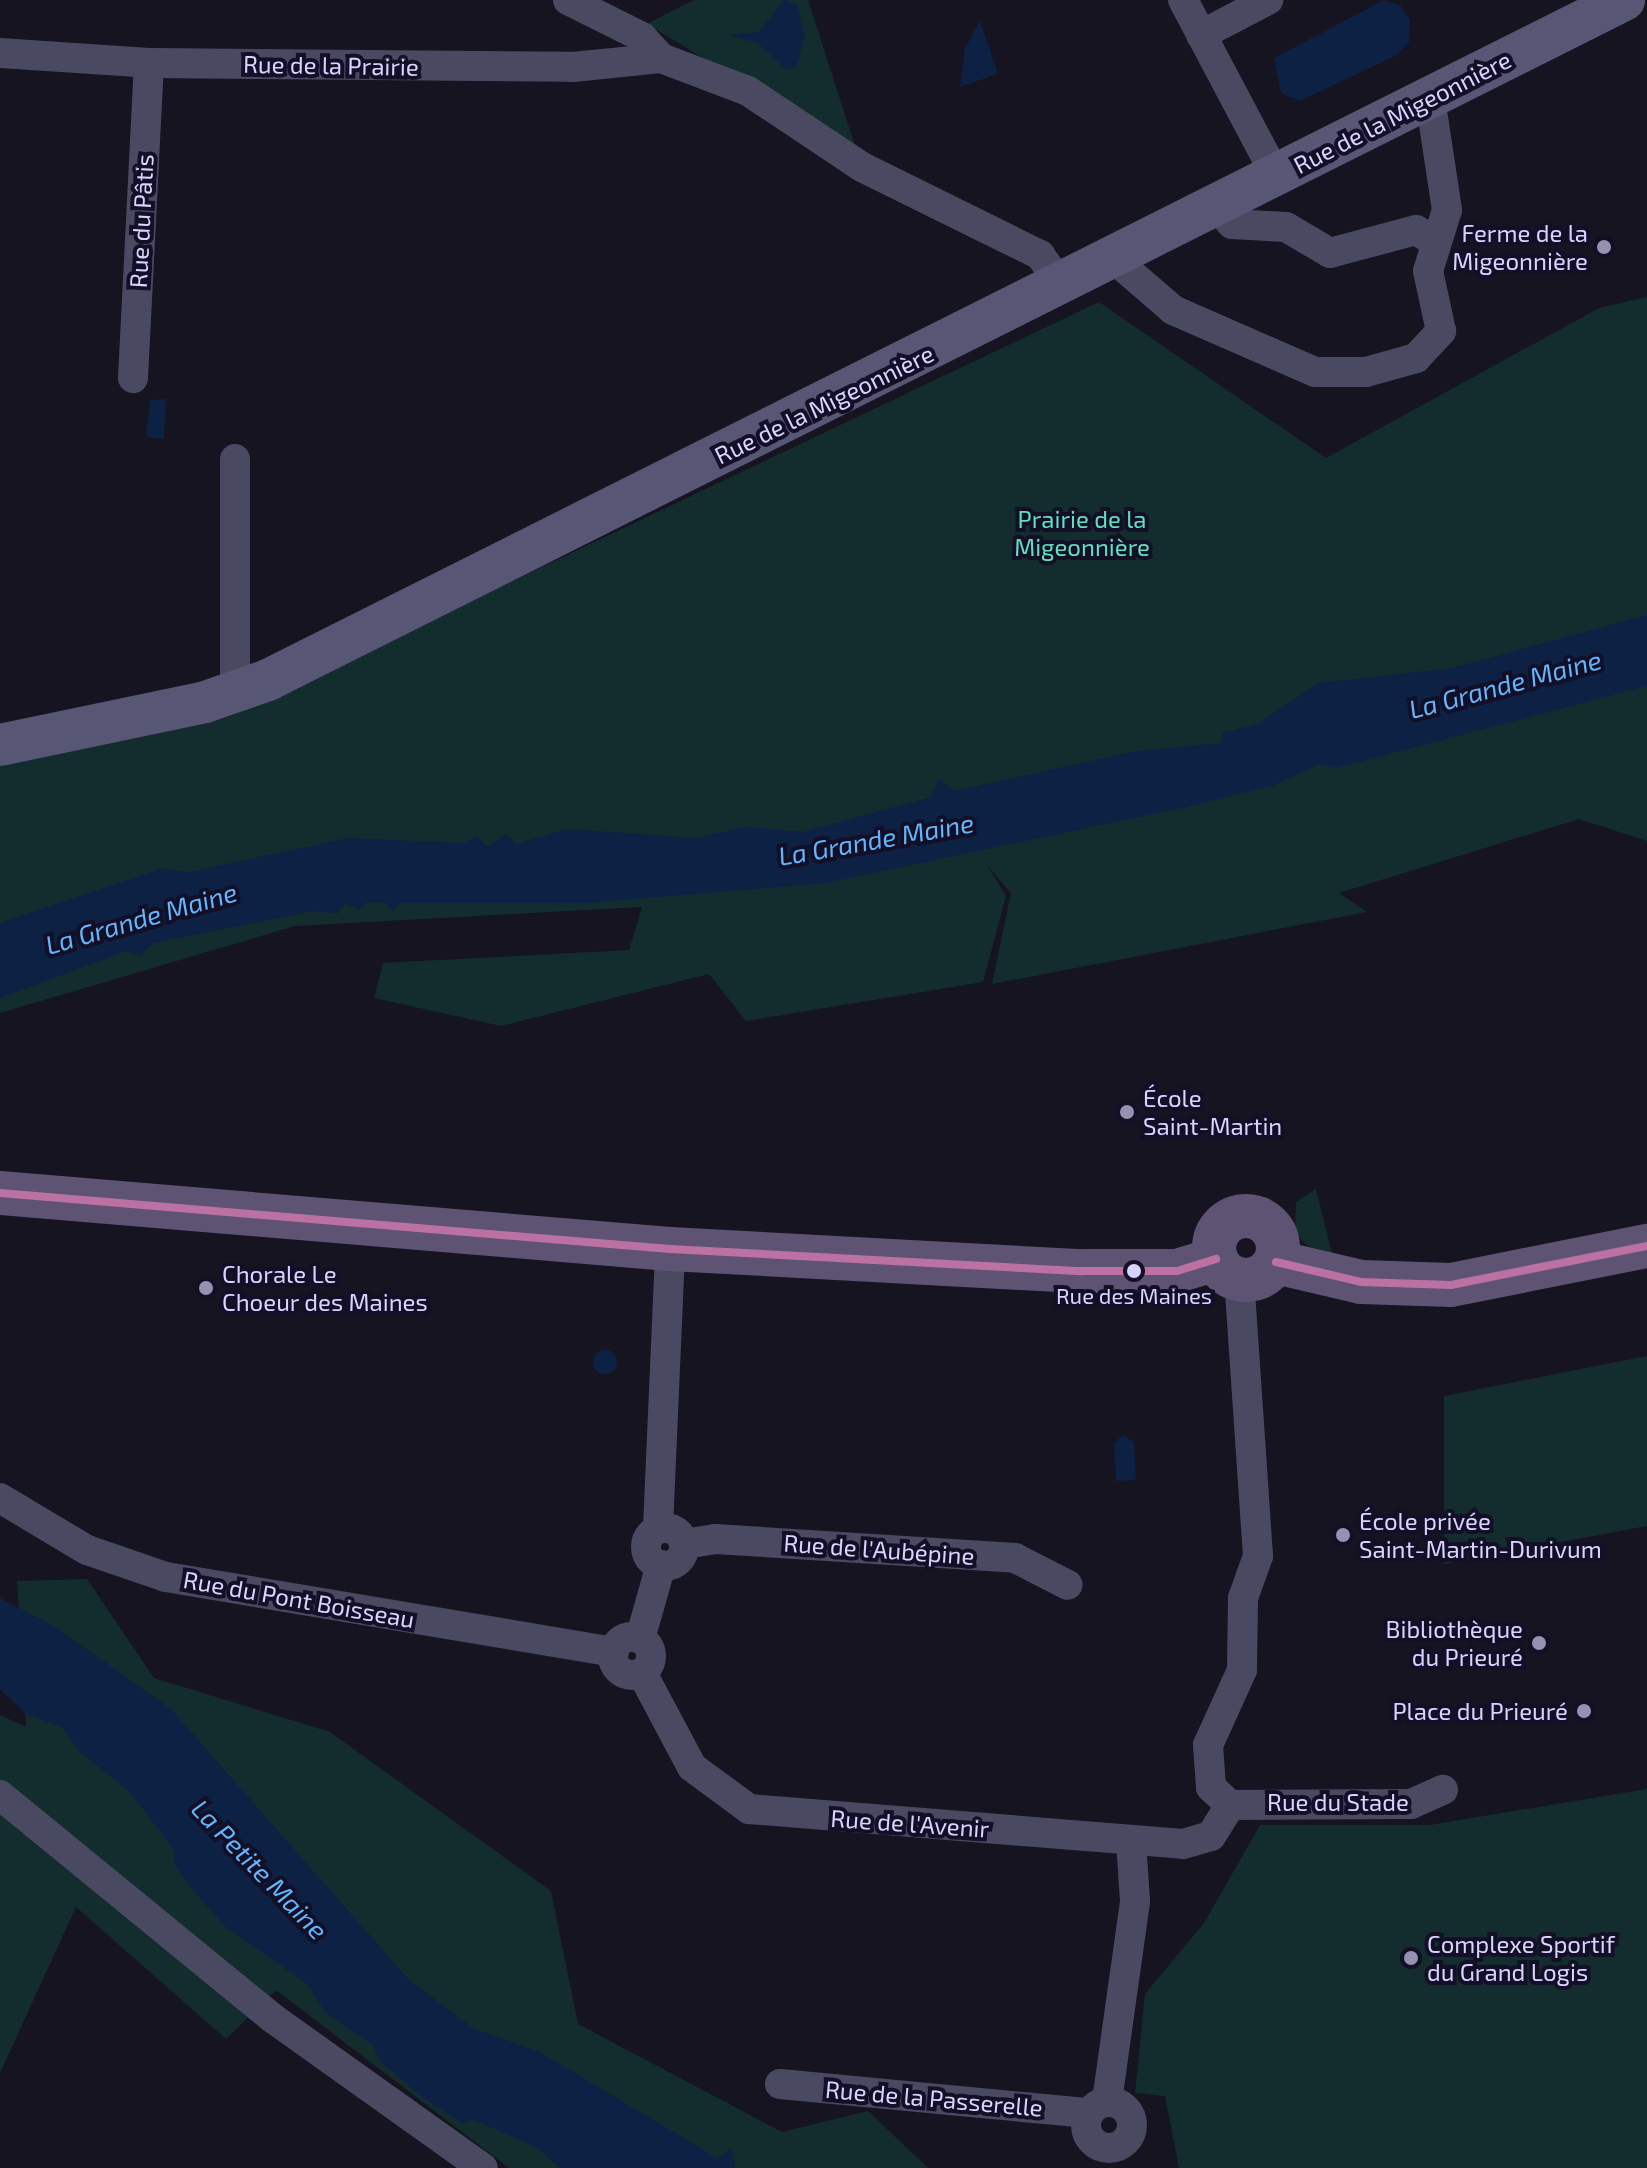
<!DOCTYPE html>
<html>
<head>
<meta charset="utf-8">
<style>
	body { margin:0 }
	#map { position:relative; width:1647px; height:2168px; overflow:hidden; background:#161421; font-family:"Exo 2",sans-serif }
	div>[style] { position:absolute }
	.green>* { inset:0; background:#132c2d }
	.water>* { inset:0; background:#0d2144 }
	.round { border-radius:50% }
	.street>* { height:30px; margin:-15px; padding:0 15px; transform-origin:15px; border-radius:15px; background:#4a4962 }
	.street>.ring { margin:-15px; padding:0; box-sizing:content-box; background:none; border:30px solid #4a4962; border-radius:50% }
	.secondary>* { height:42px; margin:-21px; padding:0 21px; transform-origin:21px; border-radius:21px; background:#575674 }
	.primary>* { height:44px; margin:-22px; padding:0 22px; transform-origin:22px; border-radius:22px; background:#5e5373 }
	.primary>.ring { margin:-22px; padding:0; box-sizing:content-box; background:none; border:44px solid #5e5373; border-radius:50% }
	.bus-1>* { height:8px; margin:-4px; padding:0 4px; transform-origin:4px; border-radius:4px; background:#bb72a2 }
	.dots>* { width:22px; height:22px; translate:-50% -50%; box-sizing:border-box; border:4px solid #130f26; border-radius:50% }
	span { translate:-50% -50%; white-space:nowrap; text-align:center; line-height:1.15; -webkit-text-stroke:8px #130f26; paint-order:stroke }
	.bus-label { font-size:22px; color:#d9d4ff }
	.street-label { font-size:24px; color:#d9d4ff }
	.poi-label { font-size:24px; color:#d9d4ff }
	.right { translate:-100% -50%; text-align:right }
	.left { translate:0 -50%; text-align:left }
	.park-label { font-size:24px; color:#5fe0c0 }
	.water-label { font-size:26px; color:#62b6ff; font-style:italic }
</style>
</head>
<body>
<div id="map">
	<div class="green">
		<i style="clip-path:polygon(694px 0,808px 0,857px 152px,647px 24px)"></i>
		<i style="clip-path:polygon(1647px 297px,1647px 841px,1579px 819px,1339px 893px,1367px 912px,992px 984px,1011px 893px,987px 865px,1006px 896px,983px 982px,746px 1021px,709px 974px,501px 1026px,374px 998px,383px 963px,629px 950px,642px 907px,295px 926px,0 1013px,0 755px,258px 702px,1099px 302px,1326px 458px,1599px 308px)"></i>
		<i style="clip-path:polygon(1316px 1189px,1332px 1254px,1306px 1245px,1295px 1231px,1296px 1202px)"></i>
		<i style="clip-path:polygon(1647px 1356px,1647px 1526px,1444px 1564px,1444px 1396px)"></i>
		<i style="clip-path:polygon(87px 1579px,154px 1678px,330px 1732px,551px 1891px,578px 2024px,782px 2132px,868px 2111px,928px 2168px,509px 2168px,276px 1990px,226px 2039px,76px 1907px,0 2073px,0 1715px,26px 1727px,17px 1581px)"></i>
		<i style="clip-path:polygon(1647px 1789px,1647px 2168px,1179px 2168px,1165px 2096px,1135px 2093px,1145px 1994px,1204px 1923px,1260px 1825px,1430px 1825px)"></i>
	</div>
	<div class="water">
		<i style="clip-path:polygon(784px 0,797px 4px,805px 37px,796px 68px,785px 69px,758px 43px,728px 35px,759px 32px)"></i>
		<i style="clip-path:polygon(1384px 0,1400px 5px,1410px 20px,1409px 42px,1397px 55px,1300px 101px,1281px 93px,1274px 58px)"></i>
		<i style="clip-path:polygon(980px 21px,998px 74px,960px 87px,965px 48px)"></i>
		<i style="clip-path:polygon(166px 399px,164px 439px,146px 437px,150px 400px)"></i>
		<i style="clip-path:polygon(1647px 615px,1647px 686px,1336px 768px,1319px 764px,1272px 786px,1182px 808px,826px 883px,585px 903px,400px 903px,393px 912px,386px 903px,367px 902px,358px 910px,346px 903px,337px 914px,314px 911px,153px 943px,140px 956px,126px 951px,0 998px,0 923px,163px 868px,189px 872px,348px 838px,464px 843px,476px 836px,488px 847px,506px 834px,516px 844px,568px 829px,696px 838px,746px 827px,803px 832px,931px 797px,939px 779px,954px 791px,1136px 751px,1221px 743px,1222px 733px,1258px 724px,1318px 683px,1452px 668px)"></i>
		<i class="round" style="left:593px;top:1350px;width:24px;height:24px"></i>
		<i style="clip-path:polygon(1123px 1435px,1134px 1442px,1136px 1480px,1116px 1481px,1114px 1443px)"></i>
		<i style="clip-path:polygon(0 1598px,54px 1626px,171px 1709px,409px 1980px,474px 2029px,540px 2052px,717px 2158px,732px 2149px,735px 2168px,559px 2168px,538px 2148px,472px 2119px,462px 2123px,423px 2098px,380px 2061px,373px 2045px,326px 2013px,307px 1984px,226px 1927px,191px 1888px,174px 1864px,175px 1851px,130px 1792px,79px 1751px,62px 1727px,26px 1714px,0 1689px)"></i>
	</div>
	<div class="street">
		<i style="left:568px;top:0;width:83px;rotate:26.6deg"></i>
		<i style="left:642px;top:37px;width:28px;rotate:48deg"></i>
		<i style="left:1183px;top:0;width:199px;rotate:62.1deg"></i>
		<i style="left:1201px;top:35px;width:76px;rotate:-27.6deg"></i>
		<i style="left:0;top:53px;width:149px;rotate:3.8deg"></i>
		<i style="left:149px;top:63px;width:424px;rotate:0.5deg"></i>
		<i style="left:573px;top:67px;width:88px;rotate:-5.8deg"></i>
		<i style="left:661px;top:58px;width:93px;rotate:20.8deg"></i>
		<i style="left:748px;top:91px;width:137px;rotate:33.7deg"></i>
		<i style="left:862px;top:167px;width:199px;rotate:26.3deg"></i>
		<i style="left:1040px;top:255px;width:38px;rotate:55deg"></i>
		<i style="left:1216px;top:207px;width:23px;rotate:47deg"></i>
		<i style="left:1232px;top:224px;width:54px;rotate:3.2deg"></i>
		<i style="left:1286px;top:227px;width:51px;rotate:30.6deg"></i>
		<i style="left:1330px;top:253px;width:89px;rotate:-15deg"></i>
		<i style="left:1416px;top:230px;width:22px;rotate:32deg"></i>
		<i style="left:1114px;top:259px;width:78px;rotate:40.8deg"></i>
		<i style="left:1173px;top:310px;width:155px;rotate:23.6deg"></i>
		<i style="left:1315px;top:372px;width:51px"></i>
		<i style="left:1366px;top:372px;width:52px;rotate:-15.6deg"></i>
		<i style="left:1416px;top:358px;width:37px;rotate:-47deg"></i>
		<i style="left:1441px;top:331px;width:61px;rotate:-102.2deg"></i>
		<i style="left:1428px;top:271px;width:64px;rotate:-72.7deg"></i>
		<i style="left:1447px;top:210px;width:114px;rotate:-98.6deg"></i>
		<i style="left:133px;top:378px;width:315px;rotate:-87.1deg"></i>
		<i style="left:235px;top:693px;width:234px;rotate:-90deg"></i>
		<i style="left:0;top:1498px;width:101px;rotate:30.9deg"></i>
		<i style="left:87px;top:1550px;width:83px;rotate:18.9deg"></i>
		<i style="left:166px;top:1577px;width:454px;rotate:9.5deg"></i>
		<i class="ring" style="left:646px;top:1528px;width:8px;height:8px"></i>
		<i style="left:658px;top:1528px;width:279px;rotate:-87.5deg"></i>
		<i style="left:684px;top:1544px;width:31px;rotate:-9deg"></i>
		<i style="left:715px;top:1539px;width:301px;rotate:3.6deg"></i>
		<i style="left:1015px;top:1558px;width:59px;rotate:27deg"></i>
		<i class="ring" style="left:613px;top:1637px;width:8px;height:8px"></i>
		<i style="left:640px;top:1639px;width:77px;rotate:-74.2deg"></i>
		<i style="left:642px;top:1673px;width:106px;rotate:62deg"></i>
		<i style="left:692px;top:1767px;width:71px;rotate:36.4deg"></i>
		<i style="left:749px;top:1809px;width:435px;rotate:4.6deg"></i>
		<i style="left:1183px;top:1844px;width:29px;rotate:-16deg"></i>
		<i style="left:1211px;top:1836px;width:36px;rotate:-58deg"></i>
		<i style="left:0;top:1795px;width:350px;rotate:39.3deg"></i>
		<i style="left:271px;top:2017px;width:260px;rotate:35.5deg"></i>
		<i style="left:1230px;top:1805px;width:26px;rotate:-137deg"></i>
		<i style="left:1211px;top:1787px;width:42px;rotate:-94.1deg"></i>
		<i style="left:1208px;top:1745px;width:82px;rotate:-65.6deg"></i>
		<i style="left:1242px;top:1670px;width:72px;rotate:-89.2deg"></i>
		<i style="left:1243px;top:1598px;width:45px;rotate:-70.3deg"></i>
		<i style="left:1258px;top:1556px;width:277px;rotate:-93.9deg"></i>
		<i style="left:1230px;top:1805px;width:181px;rotate:-0.3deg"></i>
		<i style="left:1411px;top:1804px;width:35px;rotate:-24deg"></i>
		<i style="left:780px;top:2084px;width:310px;rotate:5.4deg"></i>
		<i style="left:1107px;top:2101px;width:202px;rotate:-82deg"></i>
		<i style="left:1135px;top:1901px;width:61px;rotate:-93.8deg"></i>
		<i class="ring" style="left:1086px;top:2102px;width:16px;height:16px"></i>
	</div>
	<div class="secondary">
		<i style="left:0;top:745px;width:209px;rotate:-11.8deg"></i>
		<i style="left:205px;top:702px;width:67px;rotate:-19.2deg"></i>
		<i style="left:268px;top:680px;width:1517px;rotate:-26.63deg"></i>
	</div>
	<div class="primary">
		<i style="left:0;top:1193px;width:672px;rotate:4.78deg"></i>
		<i style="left:670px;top:1249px;width:412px;rotate:3.1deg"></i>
		<i style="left:1081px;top:1271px;width:96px"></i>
		<i style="left:1177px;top:1271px;width:41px;rotate:-17.1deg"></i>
		<i class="ring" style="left:1214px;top:1216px;width:20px;height:20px"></i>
		<i style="left:1276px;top:1262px;width:87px;rotate:13.2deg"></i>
		<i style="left:1361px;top:1282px;width:90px;rotate:1.9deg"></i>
		<i style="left:1451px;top:1285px;width:200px;rotate:-11.3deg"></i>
	</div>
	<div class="bus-1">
		<i style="left:0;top:1193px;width:672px;rotate:4.78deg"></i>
		<i style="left:670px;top:1249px;width:412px;rotate:3.1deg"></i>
		<i style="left:1081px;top:1271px;width:96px"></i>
		<i style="left:1177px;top:1271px;width:41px;rotate:-17.1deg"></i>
		<i style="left:1276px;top:1262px;width:87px;rotate:13.2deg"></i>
		<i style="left:1361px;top:1282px;width:90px;rotate:1.9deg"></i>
		<i style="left:1451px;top:1285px;width:200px;rotate:-11.3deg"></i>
	</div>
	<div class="dots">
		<i style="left:1604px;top:247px;background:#9591b1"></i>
		<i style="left:1127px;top:1112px;background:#9591b1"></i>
		<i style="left:1134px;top:1271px;background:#d9d4ff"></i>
		<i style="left:206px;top:1288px;background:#9591b1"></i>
		<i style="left:1343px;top:1535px;background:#9591b1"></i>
		<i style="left:1539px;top:1643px;background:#9591b1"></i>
		<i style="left:1584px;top:1711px;background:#9591b1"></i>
		<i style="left:1411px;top:1958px;background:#9591b1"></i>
	</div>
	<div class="bus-label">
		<span style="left:1134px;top:1296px">Rue des Maines</span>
	</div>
	<div class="street-label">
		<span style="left:331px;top:65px;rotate:1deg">Rue de la Prairie</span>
		<span style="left:1402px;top:112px;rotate:-27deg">Rue de la Migeonnière</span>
		<span style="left:141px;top:221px;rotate:-87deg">Rue du Pâtis</span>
		<span style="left:824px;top:404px;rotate:-26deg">Rue de la Migeonnière</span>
		<span style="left:879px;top:1549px;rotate:4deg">Rue de l'Aubépine</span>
		<span style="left:299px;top:1599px;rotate:10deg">Rue du Pont Boisseau</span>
		<span style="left:1338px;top:1802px">Rue du Stade</span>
		<span style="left:910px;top:1823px;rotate:4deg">Rue de l'Avenir</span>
		<span style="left:934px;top:2098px;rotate:5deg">Rue de la Passerelle</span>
	</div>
	<div class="poi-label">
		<span class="right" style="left:1588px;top:247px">Ferme de la<br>Migeonnière</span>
		<span class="left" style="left:1143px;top:1112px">École<br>Saint-Martin</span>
		<span class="left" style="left:222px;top:1288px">Chorale Le<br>Choeur des Maines</span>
		<span class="left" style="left:1359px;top:1535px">École privée<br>Saint-Martin-Durivum</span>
		<span class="right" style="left:1523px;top:1643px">Bibliothèque<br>du Prieuré</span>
		<span class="right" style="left:1568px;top:1711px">Place du Prieuré</span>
		<span class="left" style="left:1427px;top:1958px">Complexe Sportif<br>du Grand Logis</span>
	</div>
	<div class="park-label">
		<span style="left:1082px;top:533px">Prairie de la<br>Migeonnière</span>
	</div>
	<div class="water-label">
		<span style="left:1505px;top:684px;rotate:-15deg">La Grande Maine</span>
		<span style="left:876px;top:839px;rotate:-10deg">La Grande Maine</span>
		<span style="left:141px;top:918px;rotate:-16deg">La Grande Maine</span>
		<span style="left:260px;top:1869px;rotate:46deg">La Petite Maine</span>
	</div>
</div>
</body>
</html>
